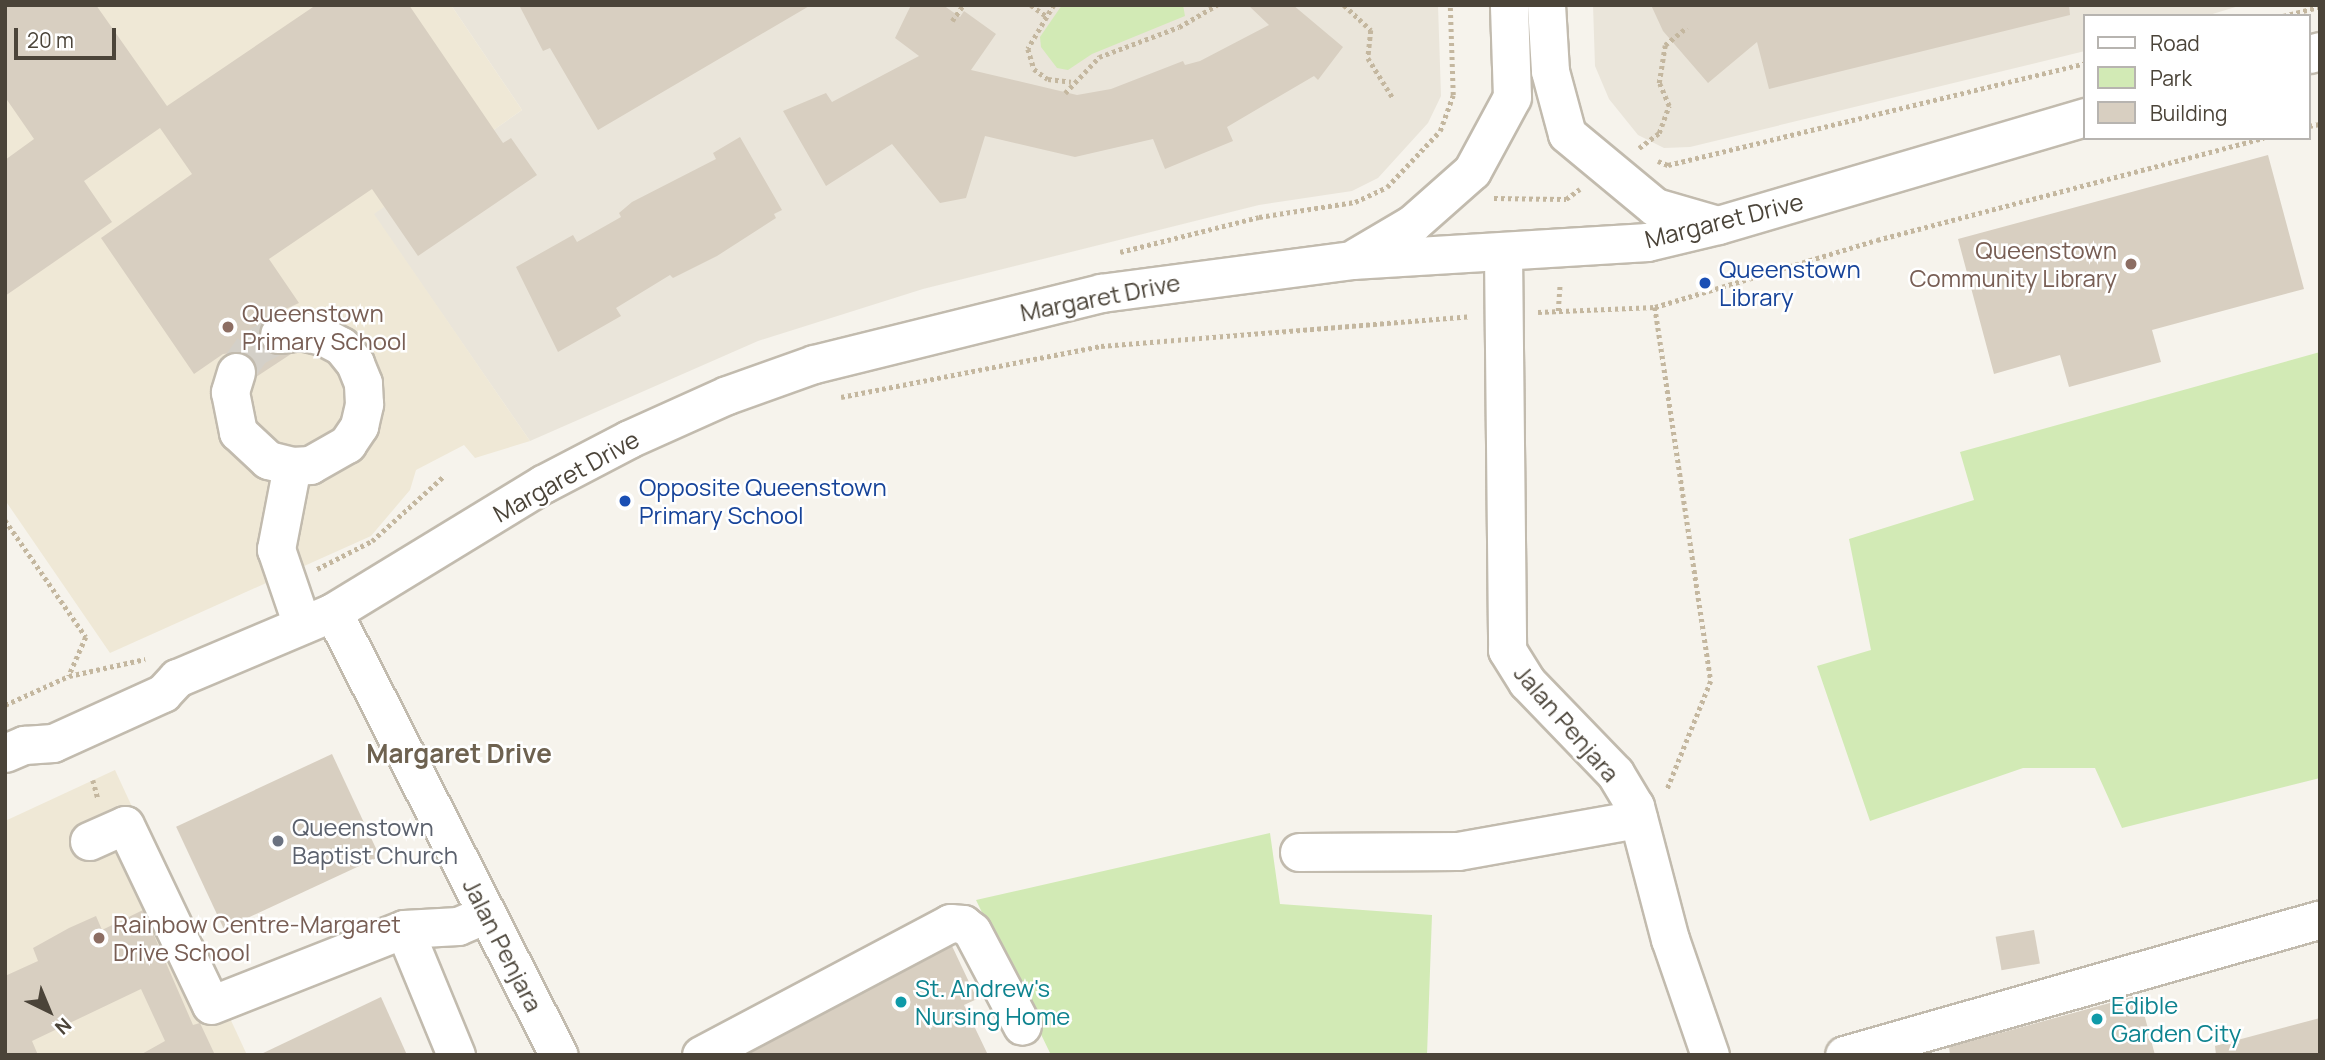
<!DOCTYPE html>
<html>
<head>
<meta charset="utf-8">
<style>
	body { margin:0 }
	#map { position:relative; width:2325px; height:1060px; overflow:hidden; background:#f6f3ec; font-family:Manrope,sans-serif }
	div>[style] { position:absolute }
	.residential>* { inset:0; background:#eae5da }
	.education>* { inset:0; background:#efe8d6 }
	.green>* { inset:0; background:#d2eab5 }
	.building>* { inset:0; background:#d8cfc1; transform-origin:0 0 }
	.minor-tunnel>* { height:37px; margin-top:-18.5px; transform-origin:0; background:repeating-linear-gradient(90deg,#d4d0c8 0 37px,transparent 0 55px) }
	.path>* { height:4.5px; margin-top:-2.25px; transform-origin:0; background:repeating-linear-gradient(90deg,#c4b79f 0 3.5px,transparent 0 7px) }
	.roads { filter:drop-shadow(2px 0 #c2bbae) drop-shadow(-2px 0 #c2bbae) drop-shadow(0 2px #c2bbae) drop-shadow(0 -2px #c2bbae) }
	.minor>* { height:37px; margin:-18.5px; padding:0 18.5px; transform-origin:18.5px; border-radius:18.5px; background:#fff }
	.dots>* { width:19px; height:19px; translate:-50% -50%; box-sizing:border-box; border:4px solid #fff; border-radius:50% }
	span { translate:-50% -50%; white-space:nowrap; text-align:center; line-height:1.15; -webkit-text-stroke:5px #fff; paint-order:stroke }
	.street-label { font-size:24px; color:#4b4439 }
	.education-label { font-size:24px; color:#785e54 }
	.right { translate:-100% -50%; text-align:right }
	.left { translate:0 -50%; text-align:left }
	.transit-label { font-size:24px; color:#164399 }
	.worship-label { font-size:24px; color:#5b616d }
	.culture-label { font-size:24px; color:#0d838f }
	.neighbourhood-label { font-size:26px; color:#6e6250; font-weight:700 }
	.frame { position:absolute; inset:0; border:7px solid #4b4439; pointer-events:none }
	.legend { position:absolute; left:2083px; top:14px; width:228px; height:126px; box-sizing:border-box; background:#fff; border:2px solid #b7b4b0; margin:0; padding:9px 12px; list-style:none; font-size:21px; color:#4b4439 }
	.legend li { display:flex; align-items:center; gap:14px; height:35px }
	.legend b { width:35px; border:2px solid #b7b4b0 }
	.north { position:absolute; left:14px; top:976px; width:70px; height:70px; -webkit-text-stroke:5px #fff; paint-order:stroke; rotate:137deg; font-size:19px; font-weight:700; line-height:28px; text-align:center; color:#4b4439 }
	.north::after { content:''; display:block; margin:auto; width:24px; height:32px; background:#4b4439; clip-path:polygon(50% 0,100% 100%,50% 72%,0 100%) }
	.scale { position:absolute; left:14px; top:28px; width:102px; height:32px; box-sizing:border-box; border:4px solid #4b4439; border-top:0; padding-left:9px; font-size:21px; line-height:24px; white-space:nowrap; color:#4b4439; -webkit-text-stroke:5px #fff; paint-order:stroke }
</style>
</head>
<body>
<div id="map">
	<div class="residential">
		<i style="clip-path:polygon(451px 5px,1438px 5px,1441px 96px,1428px 123px,1378px 178px,1352px 191px,1259px 205px,923px 289px,758px 341px,530px 441px,373px 214px,522px 110px)"></i>
		<i style="clip-path:polygon(1593px 5px,2242px 5px,2206px 16px,2085px 16px,2085px 51px,1690px 147px,1664px 148px,1638px 135px,1609px 99px,1595px 66px)"></i>
	</div>
	<div class="education">
		<i style="clip-path:polygon(5px 5px,451px 5px,522px 110px,374px 214px,530px 441px,475px 458px,464px 445px,416px 470px,410px 490px,371px 536px,110px 653px,5px 500px)"></i>
		<i style="clip-path:polygon(115px 770px,247px 1055px,5px 1055px,5px 821px)"></i>
	</div>
	<div class="green">
		<i style="clip-path:polygon(1062px 5px,1183px 5px,1185px 16px,1092px 54px,1068px 70px,1057px 68px,1041px 47px,1040px 37px)"></i>
		<i style="clip-path:polygon(2320px 352px,2320px 778px,2122px 828px,2095px 768px,2023px 768px,1870px 821px,1817px 666px,1871px 650px,1849px 539px,1974px 500px,1960px 452px)"></i>
		<i style="clip-path:polygon(1270px 833px,1280px 904px,1432px 915px,1427px 1055px,1051px 1055px,976px 900px)"></i>
	</div>
	<div class="building">
		<i style="clip-path:polygon(5px 5px,96px 5px,167px 106px,316px 5px,409px 5px,503px 143px,511px 138px,537px 175px,418px 256px,372px 189px,269px 259px,299px 303px,266px 318px,258px 338px,270px 353px,291px 354px,256px 377px,252px 358px,241px 352px,223px 354px,194px 374px,101px 238px,192px 174px,160px 128px,84px 181px,112px 222px,5px 296px,5px 160px,34px 139px,5px 97px)"></i>
		<i style="clip-path:polygon(519px 5px,811px 5px,598px 130px,550px 48px,543px 51px)"></i>
		<i style="clip-path:polygon(911px 5px,943px 5px,960px 17px,964px 11px,996px 34px,971px 70px,1077px 95px,1111px 89px,1183px 61px,1185px 65px,1200px 61px,1269px 25px,1248px 5px,1293px 5px,1343px 47px,1318px 80px,1314px 76px,1227px 127px,1233px 141px,1165px 169px,1153px 139px,1075px 157px,985px 136px,966px 198px,940px 203px,892px 144px,826px 186px,783px 111px,826px 93px,832px 102px,919px 56px,895px 38px)"></i>
		<i style="clip-path:polygon(1651px 5px,2069px 5px,2070px 15px,1769px 89px,1757px 42px,1708px 83px,1663px 31px)"></i>
		<i style="clip-path:polygon(740px 137px,782px 210px,774px 214px,776px 218px,717px 256px,673px 278px,670px 275px,616px 308px,621px 316px,558px 352px,516px 267px,573px 235px,577px 242px,621px 217px,619px 213px,632px 202px,716px 159px,713px 153px)"></i>
		<i style="clip-path:polygon(2268px 155px,2304px 289px,2152px 330px,2161px 362px,2069px 387px,2060px 355px,1994px 374px,1958px 239px)"></i>
		<i style="left:332px;top:754px;width:113px;height:172px;rotate:65deg"></i>
		<i style="clip-path:polygon(143px 910px,193px 1025px,200px 1023px,215px 1055px,140px 1055px,165px 1041px,141px 989px,32px 1041px,38px 1055px,5px 1055px,5px 976px,38px 961px,33px 948px,69px 928px,96px 916px,102px 930px)"></i>
		<i style="left:2034px;top:930px;width:34px;height:39px;rotate:80deg"></i>
		<i style="clip-path:polygon(952px 946px,977px 999px,964px 1005px,988px 1055px,746px 1055px)"></i>
		<i style="clip-path:polygon(2139px 995px,2155px 1055px,1950px 1055px,1949px 1047px)"></i>
		<i style="clip-path:polygon(381px 997px,407px 1055px,259px 1055px)"></i>
		<i style="clip-path:polygon(2320px 1018px,2320px 1055px,2216px 1055px,2215px 1046px)"></i>
	</div>
	<div class="minor-tunnel">
		<i style="left:236px;top:372px;width:29px;rotate:-55deg"></i>
		<i style="left:253px;top:348px;width:30px;rotate:-28deg"></i>
	</div>
	<div class="path">
		<i style="left:1031px;top:5px;width:19px;rotate:36deg"></i>
		<i style="left:1054px;top:5px;width:51px;rotate:120.6deg"></i>
		<i style="left:1028px;top:49px;width:21px;rotate:73deg"></i>
		<i style="left:1034px;top:69px;width:17px;rotate:36deg"></i>
		<i style="left:1048px;top:79px;width:23px;rotate:7deg"></i>
		<i style="left:1344px;top:5px;width:37px;rotate:43deg"></i>
		<i style="left:1371px;top:30px;width:28px;rotate:96deg"></i>
		<i style="left:1368px;top:58px;width:47px;rotate:58deg"></i>
		<i style="left:2283px;top:16px;width:38px;rotate:-14deg"></i>
		<i style="left:952px;top:21px;width:19px;rotate:-55deg"></i>
		<i style="left:1065px;top:93px;width:50px;rotate:-46.6deg"></i>
		<i style="left:1099px;top:57px;width:85px;rotate:-20.6deg"></i>
		<i style="left:1179px;top:27px;width:44px;rotate:-30.1deg"></i>
		<i style="left:2309px;top:126px;width:11px;rotate:-10deg"></i>
		<i style="left:1639px;top:148px;width:25px;rotate:-37deg"></i>
		<i style="left:1659px;top:133px;width:29px;rotate:-70deg"></i>
		<i style="left:1669px;top:106px;width:25px;rotate:-113deg"></i>
		<i style="left:1659px;top:83px;width:38px;rotate:-81deg"></i>
		<i style="left:1665px;top:45px;width:28px;rotate:-39deg"></i>
		<i style="left:1658px;top:161px;width:11px;rotate:22deg"></i>
		<i style="left:1668px;top:165px;width:429px;rotate:-13.7deg"></i>
		<i style="left:1494px;top:198px;width:72px;rotate:0.8deg"></i>
		<i style="left:1566px;top:199px;width:17px;rotate:-36deg"></i>
		<i style="left:1120px;top:252px;width:143px;rotate:-14.1deg"></i>
		<i style="left:1259px;top:217px;width:97px;rotate:-8.9deg"></i>
		<i style="left:1355px;top:202px;width:35px;rotate:-25deg"></i>
		<i style="left:1387px;top:187px;width:77px;rotate:-46.6deg"></i>
		<i style="left:1440px;top:131px;width:38px;rotate:-70deg"></i>
		<i style="left:1453px;top:95px;width:90px;rotate:-91.9deg"></i>
		<i style="left:1655px;top:307px;width:378px;rotate:81.5deg"></i>
		<i style="left:1711px;top:681px;width:118px;rotate:112deg"></i>
		<i style="left:1558px;top:311px;width:28px;rotate:-86deg"></i>
		<i style="left:1538px;top:312px;width:117px;rotate:-2.4deg"></i>
		<i style="left:1655px;top:307px;width:232px;rotate:-16.8deg"></i>
		<i style="left:1877px;top:240px;width:400px;rotate:-14.8deg"></i>
		<i style="left:841px;top:397px;width:265px;rotate:-11.1deg"></i>
		<i style="left:1101px;top:346px;width:370px;rotate:-4.6deg"></i>
		<i style="left:5px;top:520px;width:142px;rotate:55.3deg"></i>
		<i style="left:86px;top:637px;width:43px;rotate:113.6deg"></i>
		<i style="left:317px;top:569px;width:62px;rotate:-27deg"></i>
		<i style="left:372px;top:541px;width:97px;rotate:-42.1deg"></i>
		<i style="left:5px;top:705px;width:70px;rotate:-24.4deg"></i>
		<i style="left:69px;top:676px;width:78px;rotate:-12.6deg"></i>
		<i style="left:93px;top:780px;width:20px;rotate:75deg"></i>
	</div>
	<div class="roads">
		<div class="minor">
			<i style="left:1546px;top:5px;width:66px;rotate:86.5deg"></i>
			<i style="left:1550px;top:71px;width:65px;rotate:74.9deg"></i>
			<i style="left:1567px;top:134px;width:114px;rotate:39.7deg"></i>
			<i style="left:1655px;top:207px;width:61px;rotate:16.1deg"></i>
			<i style="left:2309px;top:54px;width:11px;rotate:-15deg"></i>
			<i style="left:1503px;top:252px;width:398px;rotate:89.4deg"></i>
			<i style="left:1507px;top:650px;width:38px;rotate:58deg"></i>
			<i style="left:1527px;top:682px;width:127px;rotate:46deg"></i>
			<i style="left:1615px;top:773px;width:39px;rotate:59deg"></i>
			<i style="left:1635px;top:806px;width:138px;rotate:75.3deg"></i>
			<i style="left:1670px;top:939px;width:123px;rotate:71deg"></i>
			<i style="left:1356px;top:257px;width:65px;rotate:-30.5deg"></i>
			<i style="left:1412px;top:224px;width:80px;rotate:-41.5deg"></i>
			<i style="left:1472px;top:171px;width:84px;rotate:-61.6deg"></i>
			<i style="left:1512px;top:97px;width:92px;rotate:-91.9deg"></i>
			<i style="left:236px;top:372px;width:21px;rotate:107deg"></i>
			<i style="left:230px;top:392px;width:41px;rotate:78.7deg"></i>
			<i style="left:238px;top:432px;width:41px;rotate:43deg"></i>
			<i style="left:268px;top:460px;width:25px;rotate:14deg"></i>
			<i style="left:292px;top:466px;width:18px;rotate:-3deg"></i>
			<i style="left:310px;top:465px;width:43px;rotate:-29.6deg"></i>
			<i style="left:347px;top:444px;width:22px;rotate:-56deg"></i>
			<i style="left:359px;top:426px;width:23px;rotate:-77deg"></i>
			<i style="left:364px;top:404px;width:21px;rotate:-93deg"></i>
			<i style="left:363px;top:383px;width:22px;rotate:-112deg"></i>
			<i style="left:355px;top:363px;width:22px;rotate:-129deg"></i>
			<i style="left:341px;top:346px;width:21px;rotate:-152deg"></i>
			<i style="left:322px;top:336px;width:22px;rotate:-167deg"></i>
			<i style="left:301px;top:331px;width:22px;rotate:172deg"></i>
			<i style="left:292px;top:466px;width:85px;rotate:100.9deg"></i>
			<i style="left:276px;top:549px;width:80px;rotate:71.1deg"></i>
			<i style="left:333px;top:612px;width:497px;rotate:63deg"></i>
			<i style="left:5px;top:753px;width:21px;rotate:-23deg"></i>
			<i style="left:24px;top:745px;width:29px;rotate:-4deg"></i>
			<i style="left:53px;top:743px;width:121px;rotate:-24.4deg"></i>
			<i style="left:163px;top:693px;width:21px;rotate:-47deg"></i>
			<i style="left:177px;top:678px;width:169px;rotate:-22.9deg"></i>
			<i style="left:333px;top:612px;width:246px;rotate:-31.4deg"></i>
			<i style="left:543px;top:484px;width:97px;rotate:-27.6deg"></i>
			<i style="left:629px;top:439px;width:107px;rotate:-24.2deg"></i>
			<i style="left:727px;top:395px;width:92px;rotate:-19.6deg"></i>
			<i style="left:814px;top:364px;width:296px;rotate:-13.9deg"></i>
			<i style="left:1101px;top:293px;width:253px;rotate:-7.5deg"></i>
			<i style="left:1352px;top:260px;width:296px;rotate:-3.5deg"></i>
			<i style="left:1647px;top:242px;width:73px;rotate:-13.5deg"></i>
			<i style="left:1718px;top:225px;width:383px;rotate:-16.4deg"></i>
			<i style="left:89px;top:841px;width:39px;rotate:-24deg"></i>
			<i style="left:125px;top:825px;width:199px;rotate:64.5deg"></i>
			<i style="left:211px;top:1005px;width:207px;rotate:-21.5deg"></i>
			<i style="left:1299px;top:852px;width:159px;rotate:-0.4deg"></i>
			<i style="left:1458px;top:851px;width:183px;rotate:-10.1deg"></i>
			<i style="left:456px;top:1055px;width:136px;rotate:-112.4deg"></i>
			<i style="left:404px;top:929px;width:54px;rotate:-3.2deg"></i>
			<i style="left:458px;top:926px;width:30px;rotate:-23deg"></i>
			<i style="left:701px;top:1055px;width:282px;rotate:-27.9deg"></i>
			<i style="left:950px;top:923px;width:13px;rotate:4deg"></i>
			<i style="left:963px;top:924px;width:11px;rotate:38deg"></i>
			<i style="left:972px;top:931px;width:107px;rotate:62.2deg"></i>
			<i style="left:1844px;top:1055px;width:495px;rotate:-15.9deg"></i>
		</div>
	</div>
	<div class="dots">
		<i style="left:2131px;top:264px;background:#8d6e63"></i>
		<i style="left:1705px;top:283px;background:#1a4fb4"></i>
		<i style="left:228px;top:327px;background:#8d6e63"></i>
		<i style="left:625px;top:501px;background:#1a4fb4"></i>
		<i style="left:278px;top:841px;background:#6b7280"></i>
		<i style="left:99px;top:938px;background:#8d6e63"></i>
		<i style="left:901px;top:1002px;background:#0f9aa8"></i>
		<i style="left:2097px;top:1019px;background:#0f9aa8"></i>
	</div>
	<div class="street-label">
		<span style="left:1724px;top:220px;rotate:-14deg">Margaret Drive</span>
		<span style="left:1100px;top:297px;rotate:-11deg">Margaret Drive</span>
		<span style="left:566px;top:476px;rotate:-29deg">Margaret Drive</span>
		<span style="left:1567px;top:723px;rotate:49deg">Jalan Penjara</span>
		<span style="left:503px;top:945px;rotate:63deg">Jalan Penjara</span>
	</div>
	<div class="education-label">
		<span class="right" style="left:2117px;top:264px">Queenstown<br>Community Library</span>
		<span class="left" style="left:242px;top:327px">Queenstown<br>Primary School</span>
		<span class="left" style="left:113px;top:938px">Rainbow Centre-Margaret<br>Drive School</span>
	</div>
	<div class="transit-label">
		<span class="left" style="left:1719px;top:283px">Queenstown<br>Library</span>
		<span class="left" style="left:639px;top:501px">Opposite Queenstown<br>Primary School</span>
	</div>
	<div class="worship-label">
		<span class="left" style="left:292px;top:841px">Queenstown<br>Baptist Church</span>
	</div>
	<div class="culture-label">
		<span class="left" style="left:915px;top:1002px">St. Andrew's<br>Nursing Home</span>
		<span class="left" style="left:2111px;top:1019px">Edible<br>Garden City</span>
	</div>
	<div class="neighbourhood-label">
		<span style="left:459px;top:754px">Margaret Drive</span>
	</div>
	<div class="frame"></div>
	<ul class="legend">
	<li><b style="height:9px;background:#fff"></b>Road</li>
	<li><b style="height:19px;background:#d2eab5"></b>Park</li>
	<li><b style="height:19px;background:#d8cfc1"></b>Building</li>
	</ul>
	<div class="north">N</div>
	<div class="scale">20 m</div>
</div>
</body>
</html>
